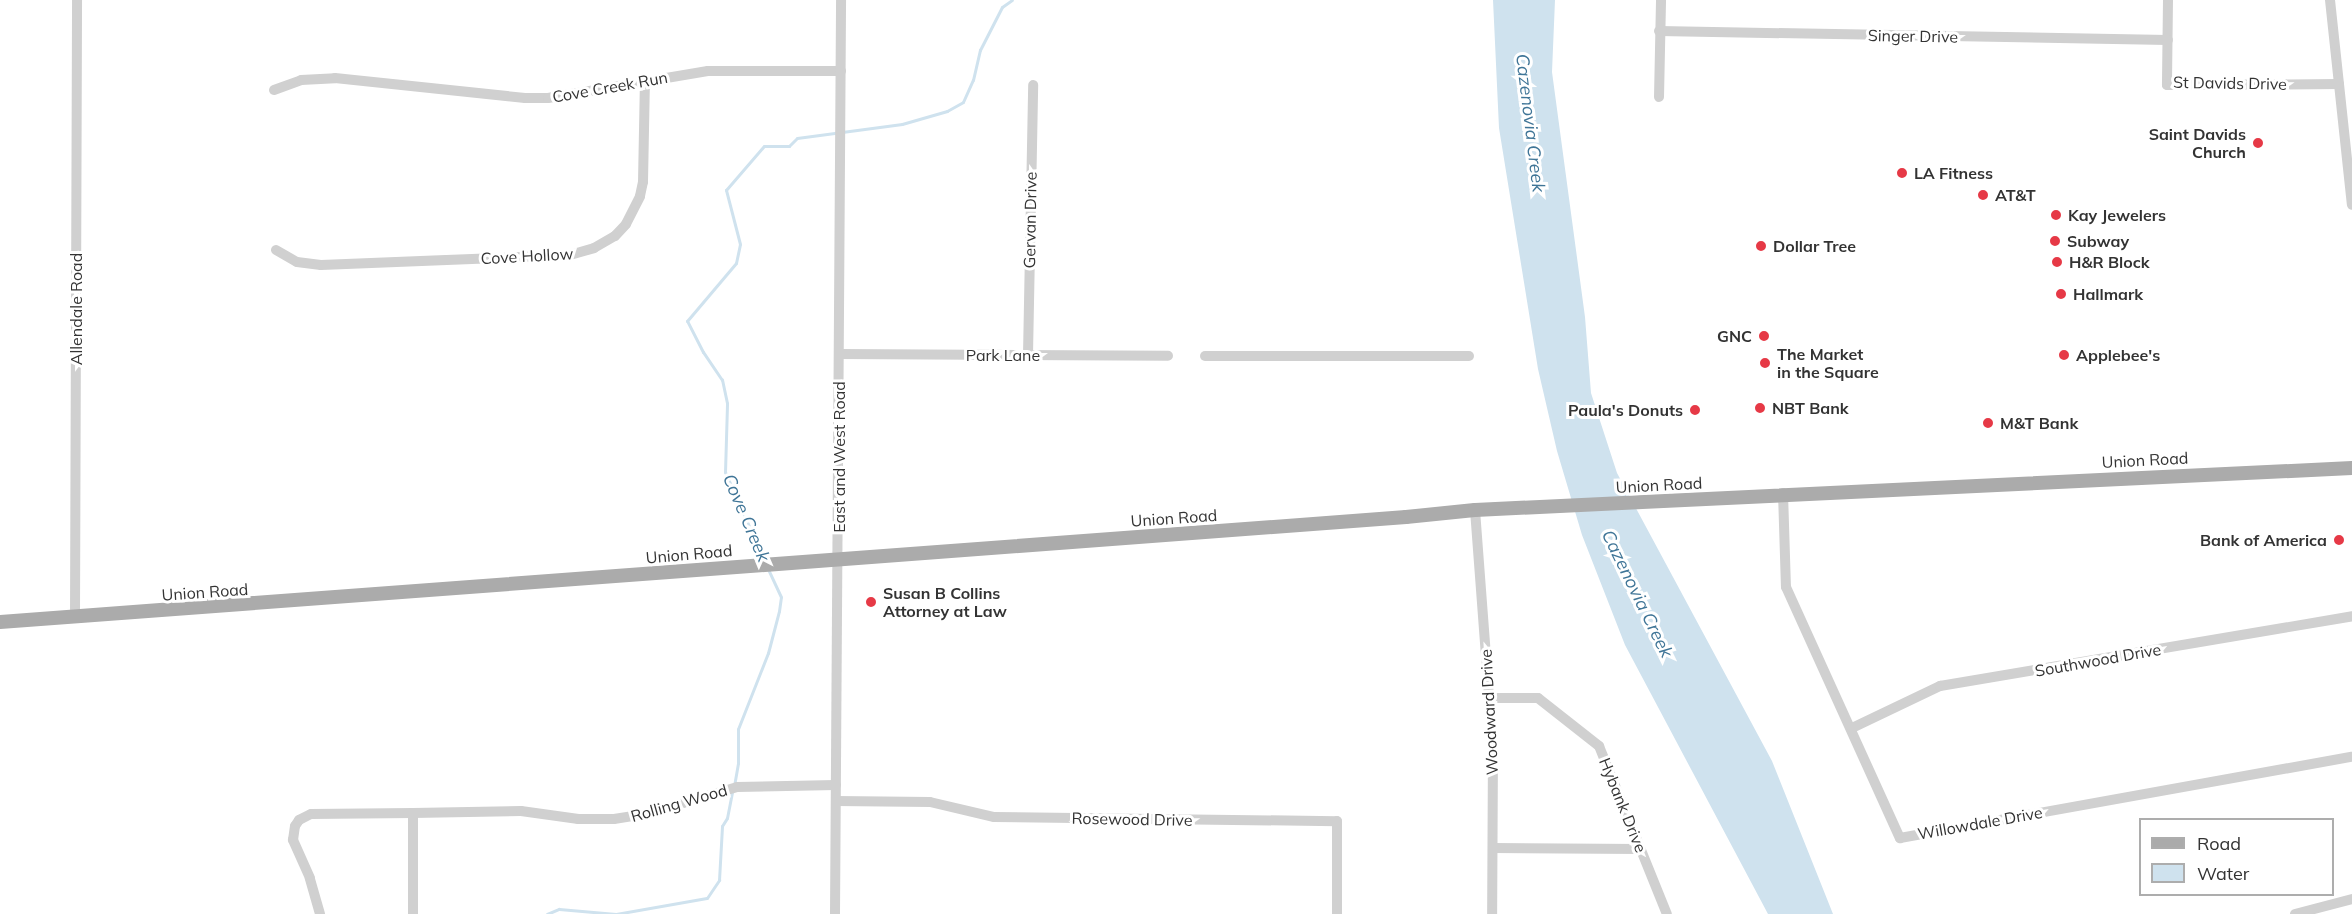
<!DOCTYPE html>
<html>
<head>
<meta charset="utf-8">
<style>
	body { margin:0 }
	#map { position:relative; width:2352px; height:914px; overflow:hidden; background:#fff; font-family:Mulish,sans-serif }
	div>[style] { position:absolute }
	.water>* { inset:0; background:#cfe2ee }
	.stream>* { height:3px; margin:-1.5px; padding:0 1.5px; transform-origin:1.5px; border-radius:1.5px; background:#cfe2ee }
	.minor>* { height:10px; margin:-5px; padding:0 5px; transform-origin:5px; border-radius:5px; background:#d0d0d0 }
	.major>* { height:14px; margin:-7px; padding:0 7px; transform-origin:7px; border-radius:7px; background:#ababab }
	.dots>* { width:16px; height:16px; translate:-50% -50%; box-sizing:border-box; border:3px solid #fff; border-radius:50% }
	span { translate:-50% -50%; white-space:nowrap; text-align:center; line-height:1.15; -webkit-text-stroke:6px #fff; paint-order:stroke }
	.street-label { font-size:16px; color:#333 }
	.poi-label { font-size:16px; color:#333; font-weight:700 }
	.right { translate:-100% -50%; text-align:right }
	.left { translate:0 -50%; text-align:left }
	.water-label { font-size:18px; color:#3f7597; font-style:italic }
	.legend { position:absolute; left:2139px; top:818px; width:195px; height:78px; box-sizing:border-box; background:#fff; border:2px solid #adadad; margin:0; padding:8px 10px; list-style:none; font-size:18px; color:#333 }
	.legend li { display:flex; align-items:center; gap:12px; height:30px }
	.legend b { width:30px; border:2px solid #adadad }
</style>
</head>
<body>
<div id="map">
	<div class="water">
		<i style="clip-path:polygon(1493px 0,1555px 0,1552px 72px,1585px 317px,1591px 393px,1617px 473px,1772px 761px,1833px 914px,1768px 914px,1625px 645px,1582px 535px,1557px 451px,1538px 369px,1499px 128px)"></i>
	</div>
	<div class="stream">
		<i style="left:764px;top:560px;width:96px;rotate:-113.9deg"></i>
		<i style="left:725px;top:472px;width:69px;rotate:-88.3deg"></i>
		<i style="left:727px;top:403px;width:24px;rotate:-102deg"></i>
		<i style="left:722px;top:380px;width:34px;rotate:-124deg"></i>
		<i style="left:703px;top:352px;width:35px;rotate:-117deg"></i>
		<i style="left:687px;top:321px;width:76px;rotate:-49.8deg"></i>
		<i style="left:736px;top:263px;width:19px;rotate:-78deg"></i>
		<i style="left:740px;top:244px;width:56px;rotate:-104.5deg"></i>
		<i style="left:726px;top:190px;width:58px;rotate:-49.2deg"></i>
		<i style="left:764px;top:146px;width:25px"></i>
		<i style="left:789px;top:146px;width:11px;rotate:-45deg"></i>
		<i style="left:797px;top:138px;width:106px;rotate:-7.6deg"></i>
		<i style="left:902px;top:124px;width:47px;rotate:-16.1deg"></i>
		<i style="left:947px;top:111px;width:18px;rotate:-29deg"></i>
		<i style="left:963px;top:102px;width:24px;rotate:-66deg"></i>
		<i style="left:973px;top:80px;width:31px;rotate:-77deg"></i>
		<i style="left:980px;top:50px;width:48px;rotate:-62.9deg"></i>
		<i style="left:1002px;top:7px;width:12px;rotate:-35deg"></i>
		<i style="left:734px;top:786px;width:23px;rotate:-80deg"></i>
		<i style="left:738px;top:763px;width:34px;rotate:-90deg"></i>
		<i style="left:738px;top:729px;width:82px;rotate:-68.5deg"></i>
		<i style="left:768px;top:653px;width:43px;rotate:-75.3deg"></i>
		<i style="left:779px;top:611px;width:14px;rotate:-82deg"></i>
		<i style="left:781px;top:597px;width:31px;rotate:-115deg"></i>
		<i style="left:547px;top:914px;width:13px;rotate:-23deg"></i>
		<i style="left:559px;top:909px;width:57px;rotate:5deg"></i>
		<i style="left:616px;top:914px;width:92px;rotate:-10deg"></i>
		<i style="left:707px;top:898px;width:22px;rotate:-56deg"></i>
		<i style="left:719px;top:880px;width:54px;rotate:-86.8deg"></i>
		<i style="left:722px;top:826px;width:9px;rotate:-58deg"></i>
		<i style="left:727px;top:818px;width:26px;rotate:-79deg"></i>
	</div>
	<div class="minor">
		<i style="left:2168px;top:0;width:85px;rotate:90.7deg"></i>
		<i style="left:2167px;top:85px;width:172px;rotate:-0.3deg"></i>
		<i style="left:2330px;top:0;width:206px;rotate:83.9deg"></i>
		<i style="left:1659px;top:31px;width:509px;rotate:1.01deg"></i>
		<i style="left:274px;top:90px;width:29px;rotate:-20deg"></i>
		<i style="left:301px;top:80px;width:34px;rotate:-3deg"></i>
		<i style="left:335px;top:78px;width:191px;rotate:6deg"></i>
		<i style="left:525px;top:98px;width:23px"></i>
		<i style="left:548px;top:98px;width:162px;rotate:-9.6deg"></i>
		<i style="left:708px;top:71px;width:133px"></i>
		<i style="left:1659px;top:97px;width:97px;rotate:-88.8deg"></i>
		<i style="left:276px;top:250px;width:24px;rotate:30deg"></i>
		<i style="left:297px;top:262px;width:24px;rotate:7deg"></i>
		<i style="left:321px;top:265px;width:249px;rotate:-2.3deg"></i>
		<i style="left:570px;top:255px;width:25px;rotate:-16deg"></i>
		<i style="left:594px;top:248px;width:24px;rotate:-30deg"></i>
		<i style="left:615px;top:236px;width:16px;rotate:-47deg"></i>
		<i style="left:626px;top:224px;width:31px;rotate:-63deg"></i>
		<i style="left:640px;top:196px;width:14px;rotate:-78deg"></i>
		<i style="left:643px;top:182px;width:101px;rotate:-88.9deg"></i>
		<i style="left:839px;top:354px;width:329px;rotate:0.3deg"></i>
		<i style="left:1028px;top:355px;width:270px;rotate:-88.9deg"></i>
		<i style="left:1205px;top:356px;width:264px"></i>
		<i style="left:1783px;top:493px;width:94px;rotate:88.2deg"></i>
		<i style="left:1786px;top:587px;width:276px;rotate:65.6deg"></i>
		<i style="left:1900px;top:838px;width:459px;rotate:-10.2deg"></i>
		<i style="left:1475px;top:510px;width:238px;rotate:85.7deg"></i>
		<i style="left:1493px;top:747px;width:167px;rotate:90.3deg"></i>
		<i style="left:75px;top:617px;width:617px;rotate:-89.81deg"></i>
		<i style="left:1490px;top:698px;width:48px"></i>
		<i style="left:1538px;top:698px;width:78px;rotate:38.2deg"></i>
		<i style="left:1599px;top:746px;width:181px;rotate:68deg"></i>
		<i style="left:1852px;top:728px;width:98px;rotate:-25.5deg"></i>
		<i style="left:1940px;top:686px;width:418px;rotate:-9.6deg"></i>
		<i style="left:836px;top:801px;width:94px;rotate:0.6deg"></i>
		<i style="left:930px;top:802px;width:66px;rotate:13.2deg"></i>
		<i style="left:994px;top:817px;width:343px;rotate:0.7deg"></i>
		<i style="left:1337px;top:821px;width:93px;rotate:90deg"></i>
		<i style="left:413px;top:813px;width:108px;rotate:-1.1deg"></i>
		<i style="left:521px;top:811px;width:58px;rotate:8deg"></i>
		<i style="left:578px;top:819px;width:36px"></i>
		<i style="left:614px;top:819px;width:36px;rotate:-9deg"></i>
		<i style="left:650px;top:813px;width:91px;rotate:-16.6deg"></i>
		<i style="left:737px;top:787px;width:99px;rotate:-1.2deg"></i>
		<i style="left:1493px;top:848px;width:147px;rotate:0.4deg"></i>
		<i style="left:320px;top:914px;width:37px;rotate:-106deg"></i>
		<i style="left:310px;top:878px;width:42px;rotate:-114.1deg"></i>
		<i style="left:293px;top:840px;width:14px;rotate:-82deg"></i>
		<i style="left:295px;top:826px;width:7px;rotate:-56deg"></i>
		<i style="left:299px;top:820px;width:13px;rotate:-27deg"></i>
		<i style="left:311px;top:814px;width:102px;rotate:-0.6deg"></i>
		<i style="left:413px;top:813px;width:101px;rotate:90deg"></i>
		<i style="left:835px;top:914px;width:914px;rotate:-89.62deg"></i>
		<i style="left:2295px;top:914px;width:59px;rotate:-14.7deg"></i>
	</div>
	<div class="major">
		<i style="left:0;top:622px;width:1410px;rotate:-4.27deg"></i>
		<i style="left:1406px;top:517px;width:69px;rotate:-5.8deg"></i>
		<i style="left:1475px;top:510px;width:878px;rotate:-2.74deg"></i>
	</div>
	<div class="dots">
		<i style="left:2258px;top:143px;background:#e63946"></i>
		<i style="left:1902px;top:173px;background:#e63946"></i>
		<i style="left:1983px;top:195px;background:#e63946"></i>
		<i style="left:2056px;top:215px;background:#e63946"></i>
		<i style="left:2055px;top:241px;background:#e63946"></i>
		<i style="left:1761px;top:246px;background:#e63946"></i>
		<i style="left:2057px;top:262px;background:#e63946"></i>
		<i style="left:2061px;top:294px;background:#e63946"></i>
		<i style="left:1764px;top:336px;background:#e63946"></i>
		<i style="left:2064px;top:355px;background:#e63946"></i>
		<i style="left:1765px;top:363px;background:#e63946"></i>
		<i style="left:1760px;top:408px;background:#e63946"></i>
		<i style="left:1695px;top:410px;background:#e63946"></i>
		<i style="left:1988px;top:423px;background:#e63946"></i>
		<i style="left:2339px;top:540px;background:#e63946"></i>
		<i style="left:871px;top:602px;background:#e63946"></i>
	</div>
	<div class="street-label">
		<span style="left:1913px;top:36px;rotate:1deg">Singer Drive</span>
		<span style="left:2230px;top:83px;rotate:1deg">St Davids Drive</span>
		<span style="left:610px;top:87px;rotate:-10deg">Cove Creek Run</span>
		<span style="left:1030px;top:220px;rotate:-89deg">Gervan Drive</span>
		<span style="left:527px;top:256px;rotate:-3deg">Cove Hollow</span>
		<span style="left:76px;top:309px;rotate:-90deg">Allendale Road</span>
		<span style="left:1003px;top:355px">Park Lane</span>
		<span style="left:839px;top:457px;rotate:-90deg">East and West Road</span>
		<span style="left:2145px;top:460px;rotate:-3deg">Union Road</span>
		<span style="left:1659px;top:485px;rotate:-3deg">Union Road</span>
		<span style="left:1174px;top:518px;rotate:-4deg">Union Road</span>
		<span style="left:689px;top:554px;rotate:-5deg">Union Road</span>
		<span style="left:205px;top:592px;rotate:-4deg">Union Road</span>
		<span style="left:2098px;top:660px;rotate:-10deg">Southwood Drive</span>
		<span style="left:1489px;top:712px;rotate:-93deg">Woodward Drive</span>
		<span style="left:679px;top:803px;rotate:-16deg">Rolling Wood</span>
		<span style="left:1623px;top:805px;rotate:68deg">Hybank Drive</span>
		<span style="left:1132px;top:819px;rotate:1deg">Rosewood Drive</span>
		<span style="left:1980px;top:823px;rotate:-10deg">Willowdale Drive</span>
	</div>
	<div class="poi-label">
		<span class="right" style="left:2246px;top:143px">Saint Davids<br>Church</span>
		<span class="left" style="left:1914px;top:173px">LA Fitness</span>
		<span class="left" style="left:1995px;top:195px">AT&amp;T</span>
		<span class="left" style="left:2068px;top:215px">Kay Jewelers</span>
		<span class="left" style="left:2067px;top:241px">Subway</span>
		<span class="left" style="left:1773px;top:246px">Dollar Tree</span>
		<span class="left" style="left:2069px;top:262px">H&amp;R Block</span>
		<span class="left" style="left:2073px;top:294px">Hallmark</span>
		<span class="right" style="left:1752px;top:336px">GNC</span>
		<span class="left" style="left:1777px;top:363px">The Market<br>in the Square</span>
		<span class="left" style="left:2076px;top:355px">Applebee's</span>
		<span class="left" style="left:1772px;top:408px">NBT Bank</span>
		<span class="right" style="left:1683px;top:410px">Paula's Donuts</span>
		<span class="left" style="left:2000px;top:423px">M&amp;T Bank</span>
		<span class="right" style="left:2327px;top:540px">Bank of America</span>
		<span class="left" style="left:883px;top:602px">Susan B Collins<br>Attorney at Law</span>
	</div>
	<div class="water-label">
		<span style="left:1530px;top:123px;rotate:83deg">Cazenovia Creek</span>
		<span style="left:746px;top:518px;rotate:67deg">Cove Creek</span>
		<span style="left:1637px;top:594px;rotate:64deg">Cazenovia Creek</span>
	</div>
	<ul class="legend">
	<li><b style="height:8px;background:#ababab"></b>Road</li>
	<li><b style="height:16px;background:#cfe2ee"></b>Water</li>
	</ul>
</div>
</body>
</html>
